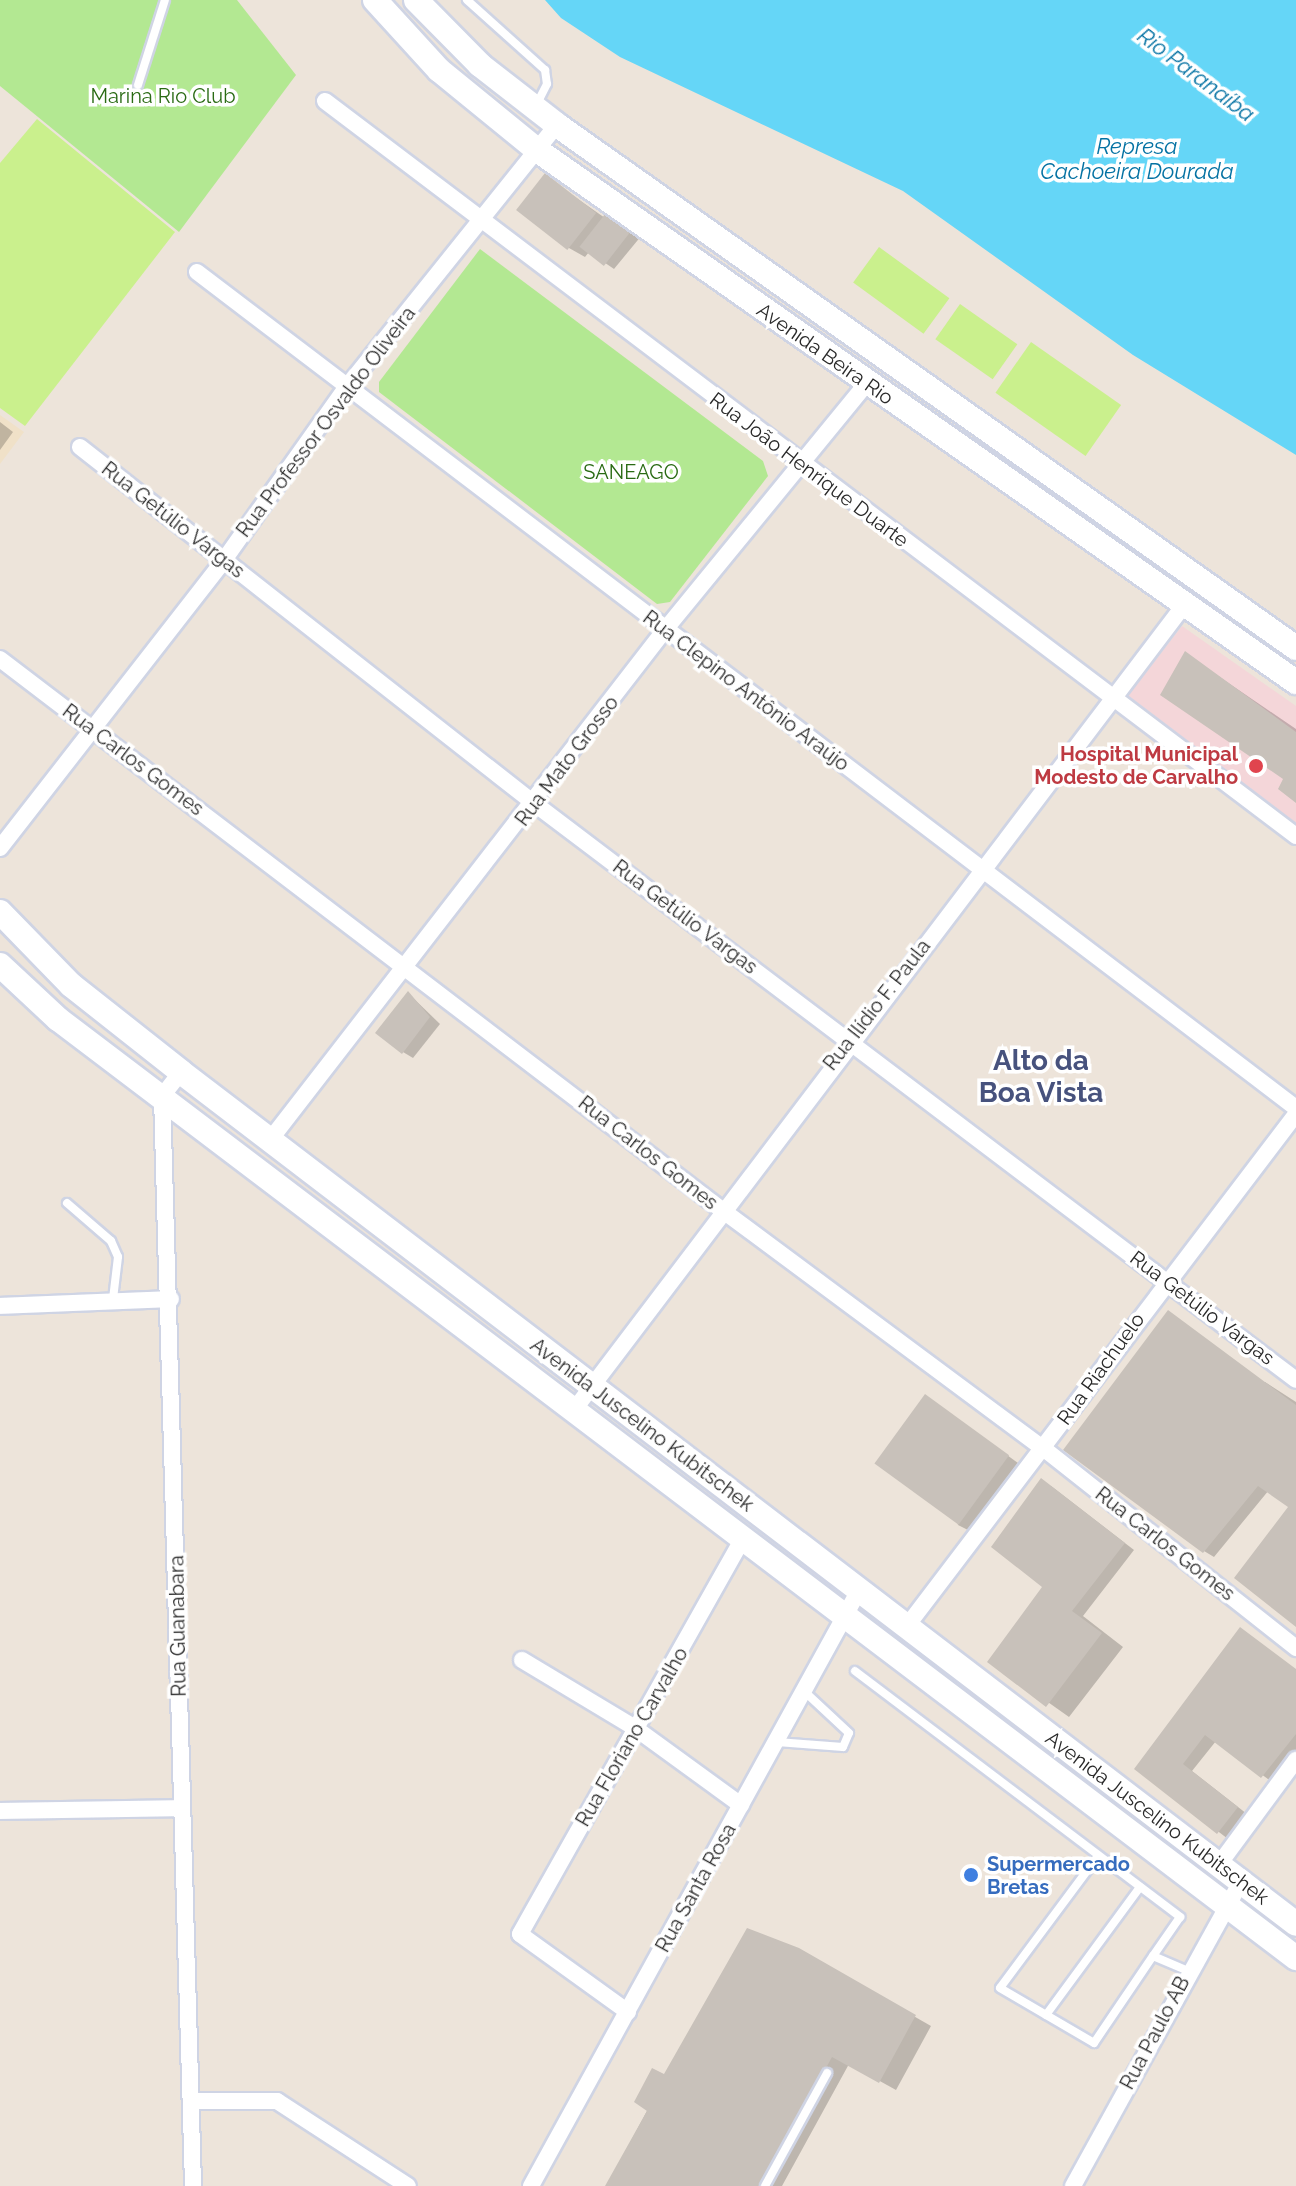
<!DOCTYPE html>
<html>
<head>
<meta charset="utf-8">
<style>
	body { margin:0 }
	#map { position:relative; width:1296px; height:2186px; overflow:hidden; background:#ede4da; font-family:Raleway,sans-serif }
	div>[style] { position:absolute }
	.education>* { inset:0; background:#f0e1c8 }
	.medical>* { inset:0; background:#f4d6d9 }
	.green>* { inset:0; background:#b3e892 }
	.pitch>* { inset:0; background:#caf08d; transform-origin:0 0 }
	.water>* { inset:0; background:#65d6f7 }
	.shadow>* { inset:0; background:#0003 }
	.building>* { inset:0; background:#c8c1ba; transform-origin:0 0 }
	.roads { filter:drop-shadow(2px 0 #cfd4e4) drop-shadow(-2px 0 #cfd4e4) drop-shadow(0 2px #cfd4e4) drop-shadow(0 -2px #cfd4e4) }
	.lane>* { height:8px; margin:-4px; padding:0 4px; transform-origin:4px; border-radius:4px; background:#fff }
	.street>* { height:16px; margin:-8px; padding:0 8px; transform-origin:8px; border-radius:8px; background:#fff }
	.secondary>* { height:24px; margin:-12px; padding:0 12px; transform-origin:12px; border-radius:12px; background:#fff }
	.dots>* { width:22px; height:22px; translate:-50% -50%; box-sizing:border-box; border:4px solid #fff; border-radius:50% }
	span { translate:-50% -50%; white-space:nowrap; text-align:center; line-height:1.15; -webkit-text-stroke:7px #fff; paint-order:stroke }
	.park-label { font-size:20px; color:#2a6b14 }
	.street-label { font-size:20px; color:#292929 }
	.health-label { font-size:20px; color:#be3a42; font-weight:700 }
	.right { translate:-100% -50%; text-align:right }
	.shop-label { font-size:20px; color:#366cbe; font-weight:700 }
	.left { translate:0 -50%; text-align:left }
	.water-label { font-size:22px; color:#0472a3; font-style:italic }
	.district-label { font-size:28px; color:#47527d; font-weight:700 }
</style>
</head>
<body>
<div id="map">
	<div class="education">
		<i style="clip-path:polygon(0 415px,24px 432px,0 464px)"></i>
	</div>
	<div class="medical">
		<i style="clip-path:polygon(1182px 626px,1296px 706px,1296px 825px,1126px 698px)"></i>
	</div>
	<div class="green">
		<i style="clip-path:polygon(0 0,237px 0,296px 75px,179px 232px,0 86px)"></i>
		<i style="clip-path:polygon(480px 249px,763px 461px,768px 476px,670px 602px,657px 604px,379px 392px,379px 382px)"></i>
	</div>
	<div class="pitch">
		<i style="clip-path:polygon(37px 119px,175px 232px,25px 426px,0 408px,0 163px)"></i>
		<i style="left:879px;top:247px;width:87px;height:44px;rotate:36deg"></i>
		<i style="left:960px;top:304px;width:70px;height:43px;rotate:35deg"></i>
		<i style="left:1031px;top:342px;width:110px;height:62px;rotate:35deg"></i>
	</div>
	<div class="water">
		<i style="clip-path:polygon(545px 0,1296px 0,1296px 455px,1133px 355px,903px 191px,620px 57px,561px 18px)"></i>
	</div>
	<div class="shadow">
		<i style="clip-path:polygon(545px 176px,605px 218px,642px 235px,614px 269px,589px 252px,585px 257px,569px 248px)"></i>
		<i style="clip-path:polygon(0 422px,13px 432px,0 450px)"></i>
		<i style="clip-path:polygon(1186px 654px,1296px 729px,1296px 800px,1286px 778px)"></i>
		<i style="clip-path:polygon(409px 994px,440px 1024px,413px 1058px,403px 1052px)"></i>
		<i style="clip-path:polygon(1265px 1382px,1296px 1402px,1296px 1624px,1292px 1507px,1269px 1490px,1214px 1557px,1204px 1551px)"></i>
		<i style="clip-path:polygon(925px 1396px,1018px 1463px,968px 1530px,958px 1525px)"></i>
		<i style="clip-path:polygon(1051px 1486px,1134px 1550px,1083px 1616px,1123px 1647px,1069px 1717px,990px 1661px,1043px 1590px)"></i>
		<i style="clip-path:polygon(1296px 1669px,1296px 1752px,1272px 1782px,1216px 1741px,1192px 1771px,1247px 1814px,1228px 1839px,1137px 1769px)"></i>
		<i style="clip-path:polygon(798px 1950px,931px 2026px,896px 2090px,849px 2064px,782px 2186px,607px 2186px,665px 2077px)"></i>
	</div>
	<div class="building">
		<i style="left:545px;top:173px;width:65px;height:47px;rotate:38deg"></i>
		<i style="left:609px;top:209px;width:31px;height:48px;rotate:38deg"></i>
		<i style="clip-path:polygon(1185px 651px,1296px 732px,1296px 803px,1278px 789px,1283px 779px,1160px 695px)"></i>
		<i style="clip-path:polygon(408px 991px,430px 1017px,402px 1054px,375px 1033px)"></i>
		<i style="clip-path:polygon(1168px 1310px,1296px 1405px,1296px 1627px,1234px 1578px,1288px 1507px,1258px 1486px,1203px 1553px,1063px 1450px)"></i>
		<i style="left:925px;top:1394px;width:104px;height:86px;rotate:36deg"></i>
		<i style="clip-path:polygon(1041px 1478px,1125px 1543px,1072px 1611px,1102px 1633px,1046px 1707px,987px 1662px,1042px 1587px,991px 1547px)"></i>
		<i style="clip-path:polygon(1240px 1627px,1296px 1669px,1296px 1734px,1261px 1778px,1205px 1735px,1183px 1764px,1238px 1807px,1217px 1834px,1134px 1769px)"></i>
		<i style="clip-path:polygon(747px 1928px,799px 1948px,916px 2015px,879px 2083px,832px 2057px,761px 2186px,605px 2186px,647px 2111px,634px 2102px,652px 2068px,664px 2074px)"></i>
	</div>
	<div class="roads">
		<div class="lane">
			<i style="left:467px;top:0;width:105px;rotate:41.9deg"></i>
			<i style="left:545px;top:70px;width:14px;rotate:82deg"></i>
			<i style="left:547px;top:84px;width:22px;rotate:117deg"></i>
			<i style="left:138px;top:85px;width:89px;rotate:-72.4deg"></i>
			<i style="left:67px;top:1203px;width:58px;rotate:40.8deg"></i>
			<i style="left:111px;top:1241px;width:17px;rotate:66deg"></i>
			<i style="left:118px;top:1257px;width:42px;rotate:96.8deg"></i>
			<i style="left:855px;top:1671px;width:408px;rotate:37.1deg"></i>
			<i style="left:1180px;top:1917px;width:47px;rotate:124.7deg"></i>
			<i style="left:1153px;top:1956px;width:38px;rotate:23deg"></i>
			<i style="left:777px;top:1742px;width:66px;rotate:4.3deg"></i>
			<i style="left:843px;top:1747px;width:15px;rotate:-67deg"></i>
			<i style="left:849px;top:1733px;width:62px;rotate:-137deg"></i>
			<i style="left:1098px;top:1856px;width:164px;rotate:126.6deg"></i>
			<i style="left:1000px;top:1988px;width:109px;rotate:30.3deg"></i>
			<i style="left:1094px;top:2043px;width:105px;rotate:-55.9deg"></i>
			<i style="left:1046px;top:2015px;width:159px;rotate:-53.7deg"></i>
			<i style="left:765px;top:2186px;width:129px;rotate:-61.2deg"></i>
		</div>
		<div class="street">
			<i style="left:325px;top:101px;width:1218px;rotate:37.12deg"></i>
			<i style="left:197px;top:272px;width:1381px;rotate:37.26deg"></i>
			<i style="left:80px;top:447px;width:578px;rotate:38.12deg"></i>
			<i style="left:535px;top:804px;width:954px;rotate:37.12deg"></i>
			<i style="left:0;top:659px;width:908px;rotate:37.35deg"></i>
			<i style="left:722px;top:1210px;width:400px;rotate:36.6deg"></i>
			<i style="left:1043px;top:1448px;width:323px;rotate:38.3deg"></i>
			<i style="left:0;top:848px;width:365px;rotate:-52.1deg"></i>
			<i style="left:224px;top:560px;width:211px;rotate:-54.7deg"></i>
			<i style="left:346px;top:388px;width:337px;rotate:-51.3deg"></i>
			<i style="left:181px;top:1072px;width:31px;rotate:128deg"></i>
			<i style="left:162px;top:1096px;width:1090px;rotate:88.37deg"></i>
			<i style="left:270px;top:1140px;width:644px;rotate:-52.26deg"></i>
			<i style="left:664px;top:631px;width:319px;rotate:-50.7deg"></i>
			<i style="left:0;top:1306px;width:171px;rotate:-2.3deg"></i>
			<i style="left:574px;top:1410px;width:1011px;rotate:-52.84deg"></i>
			<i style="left:907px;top:1626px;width:643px;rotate:-52.77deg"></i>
			<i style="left:522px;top:1660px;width:132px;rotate:31deg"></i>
			<i style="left:635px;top:1728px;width:131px;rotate:36deg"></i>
			<i style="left:0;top:1811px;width:182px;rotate:-0.9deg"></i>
			<i style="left:1217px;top:1867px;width:133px;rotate:-53.6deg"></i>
			<i style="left:628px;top:2012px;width:133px;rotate:-144.2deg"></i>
			<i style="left:520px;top:1934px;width:454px;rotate:-60.6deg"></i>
			<i style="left:191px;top:2101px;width:86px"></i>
			<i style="left:277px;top:2101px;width:156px;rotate:33deg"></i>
			<i style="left:531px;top:2186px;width:680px;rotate:-61.17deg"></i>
			<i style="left:1073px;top:2186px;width:347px;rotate:-61.1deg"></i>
		</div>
		<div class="secondary">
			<i style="left:375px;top:0;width:95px;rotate:47.6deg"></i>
			<i style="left:439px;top:70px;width:127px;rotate:39.2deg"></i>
			<i style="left:537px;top:150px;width:927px;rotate:35.03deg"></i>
			<i style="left:416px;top:0;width:91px;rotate:45.4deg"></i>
			<i style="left:480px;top:65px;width:98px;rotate:37.9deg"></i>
			<i style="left:557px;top:125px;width:905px;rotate:35.29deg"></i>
			<i style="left:0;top:912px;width:102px;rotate:45.8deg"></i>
			<i style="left:71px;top:985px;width:140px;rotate:38.3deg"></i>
			<i style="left:181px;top:1072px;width:1403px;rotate:37.38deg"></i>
			<i style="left:0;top:965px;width:79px;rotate:43deg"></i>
			<i style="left:58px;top:1019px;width:1554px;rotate:37.18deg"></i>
		</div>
	</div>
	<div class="dots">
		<i style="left:1256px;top:766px;background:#e0444e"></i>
		<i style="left:971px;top:1875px;background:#3f7fe0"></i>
	</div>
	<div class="park-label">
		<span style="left:163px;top:96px">Marina Rio Club</span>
		<span style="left:631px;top:472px">SANEAGO</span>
	</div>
	<div class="street-label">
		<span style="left:825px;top:354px;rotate:35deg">Avenida Beira Rio</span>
		<span style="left:326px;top:422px;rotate:-53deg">Rua Professor Osvaldo Oliveira</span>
		<span style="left:809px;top:470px;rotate:37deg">Rua João Henrique Duarte</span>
		<span style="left:173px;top:520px;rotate:38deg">Rua Getúlio Vargas</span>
		<span style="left:746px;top:691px;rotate:37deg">Rua Clepino Antônio Araújo</span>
		<span style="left:133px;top:760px;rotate:37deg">Rua Carlos Gomes</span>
		<span style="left:567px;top:761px;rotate:-53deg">Rua Mato Grosso</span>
		<span style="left:685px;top:917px;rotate:37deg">Rua Getúlio Vargas</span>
		<span style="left:877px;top:1005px;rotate:-52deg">Rua Ilídio F. Paula</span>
		<span style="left:648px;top:1153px;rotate:38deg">Rua Carlos Gomes</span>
		<span style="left:1202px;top:1308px;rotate:37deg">Rua Getúlio Vargas</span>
		<span style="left:1101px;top:1369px;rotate:-54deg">Rua Riachuelo</span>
		<span style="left:642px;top:1425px;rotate:37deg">Avenida Juscelino Kubitschek</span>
		<span style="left:1165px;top:1544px;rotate:38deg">Rua Carlos Gomes</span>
		<span style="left:178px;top:1626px;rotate:-91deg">Rua Guanabara</span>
		<span style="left:632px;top:1737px;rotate:-60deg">Rua Floriano Carvalho</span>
		<span style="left:1157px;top:1818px;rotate:37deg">Avenida Juscelino Kubitschek</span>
		<span style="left:696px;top:1888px;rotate:-61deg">Rua Santa Rosa</span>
		<span style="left:1155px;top:2033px;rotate:-62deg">Rua Paulo AB</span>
	</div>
	<div class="health-label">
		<span class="right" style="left:1238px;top:766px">Hospital Municipal<br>Modesto de Carvalho</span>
	</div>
	<div class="shop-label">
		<span class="left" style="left:987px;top:1876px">Supermercado<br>Bretas</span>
	</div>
	<div class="water-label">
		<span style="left:1196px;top:75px;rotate:37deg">Rio Paranaíba</span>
		<span style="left:1137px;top:159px">Represa<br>Cachoeira Dourada</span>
	</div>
	<div class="district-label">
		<span style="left:1041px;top:1077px">Alto da<br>Boa Vista</span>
	</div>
</div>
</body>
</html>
